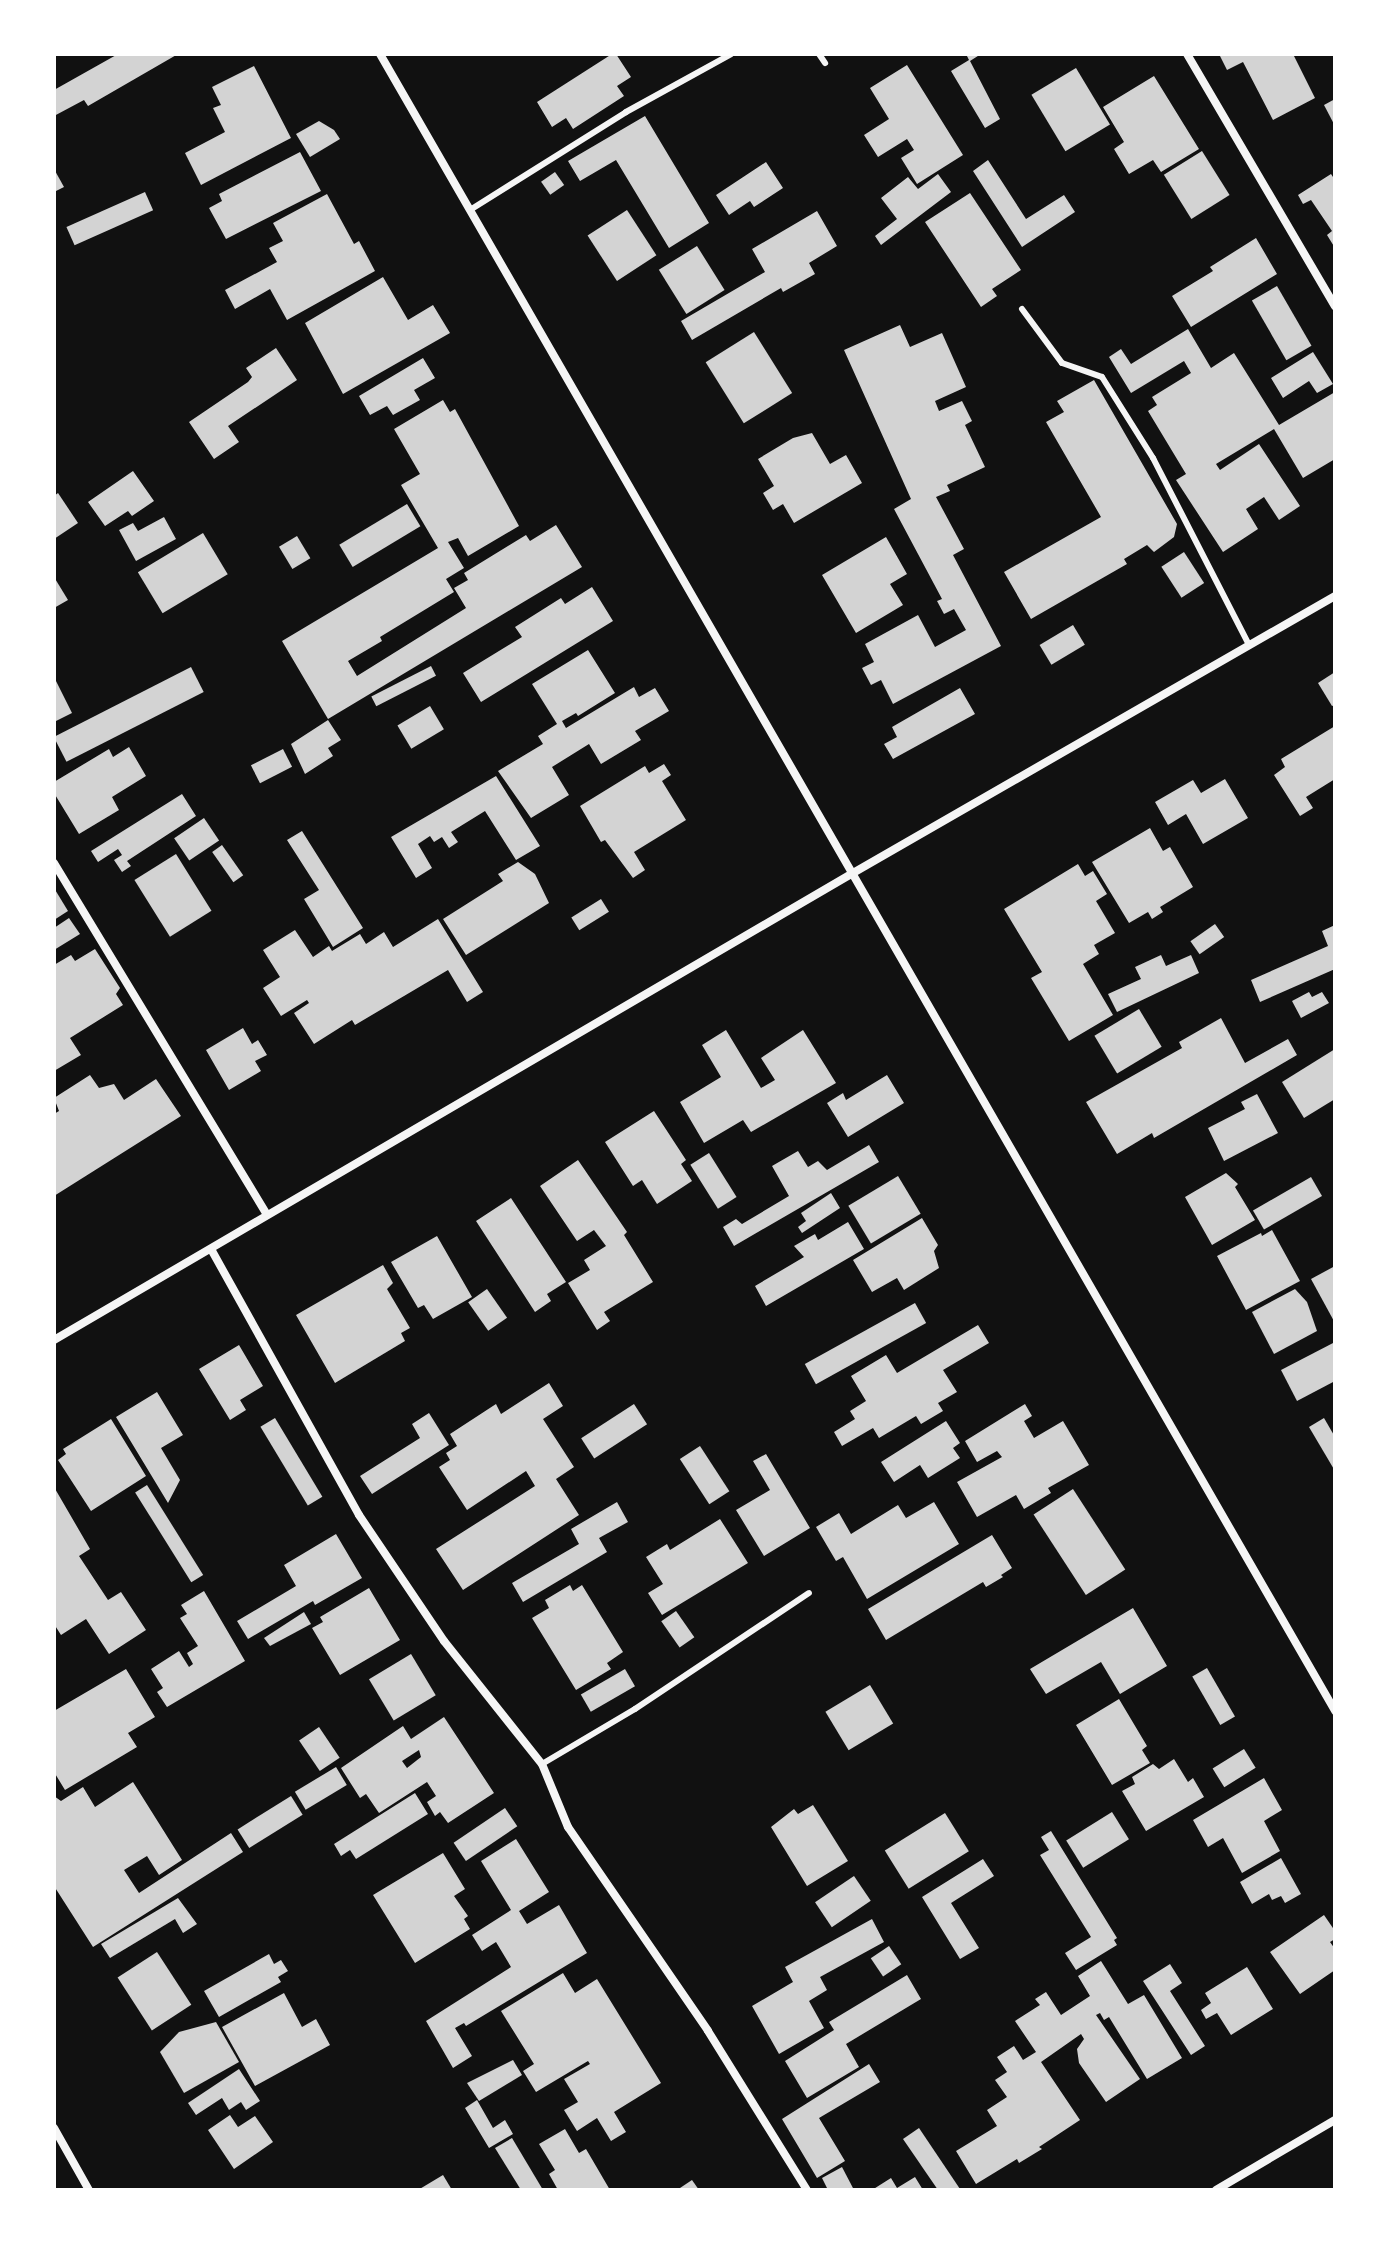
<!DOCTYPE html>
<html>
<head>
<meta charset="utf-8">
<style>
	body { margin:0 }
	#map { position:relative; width:1389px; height:2244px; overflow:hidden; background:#111; font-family:"Open Sans",sans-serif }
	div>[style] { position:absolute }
	.building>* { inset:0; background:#d3d3d3; transform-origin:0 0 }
	.service>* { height:6px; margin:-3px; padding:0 3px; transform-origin:3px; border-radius:3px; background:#f5f5f5 }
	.minor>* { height:8px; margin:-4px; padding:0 4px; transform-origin:4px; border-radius:4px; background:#f5f5f5 }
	span { translate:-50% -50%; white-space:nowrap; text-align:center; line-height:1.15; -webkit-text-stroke:7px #fff; paint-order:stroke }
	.frame { position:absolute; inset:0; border:56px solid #fff; pointer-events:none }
</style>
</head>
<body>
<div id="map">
	<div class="building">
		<i style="clip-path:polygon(118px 54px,178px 54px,88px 106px,84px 100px,54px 116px,54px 90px)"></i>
		<i style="clip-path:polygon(612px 54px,616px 54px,631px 77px,617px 86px,624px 96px,573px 129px,566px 118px,552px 127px,537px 102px)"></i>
		<i style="clip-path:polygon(966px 54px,981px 54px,970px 61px,1000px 119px,985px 128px,951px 71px,969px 60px)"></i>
		<i style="clip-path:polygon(1219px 54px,1293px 54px,1315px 98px,1273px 120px,1243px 62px,1227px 70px)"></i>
		<i style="clip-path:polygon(907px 65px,963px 155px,917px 184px,901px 158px,914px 150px,907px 139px,878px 157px,864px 135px,889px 119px,870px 88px)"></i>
		<i style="clip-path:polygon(254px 66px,291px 138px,201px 185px,185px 153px,225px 132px,213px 108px,221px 105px,212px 87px)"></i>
		<i style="left:1076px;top:68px;width:66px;height:52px;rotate:59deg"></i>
		<i style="clip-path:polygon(1154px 76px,1199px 149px,1161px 172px,1153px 160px,1129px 174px,1114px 149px,1124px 142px,1103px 107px)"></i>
		<i style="clip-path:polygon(1335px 99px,1335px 126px,1324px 105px)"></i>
		<i style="clip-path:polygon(645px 116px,709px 223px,669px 248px,616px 160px,580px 181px,568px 161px)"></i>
		<i style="clip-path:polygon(319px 121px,334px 130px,340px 139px,310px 157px,296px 134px)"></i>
		<i style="left:1202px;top:151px;width:52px;height:45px;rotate:58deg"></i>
		<i style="clip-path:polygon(300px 152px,321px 191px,226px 239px,209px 208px,222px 201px,219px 194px)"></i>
		<i style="clip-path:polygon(988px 160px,1026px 219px,1064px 195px,1075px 212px,1022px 247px,973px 171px)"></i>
		<i style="clip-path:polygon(766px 162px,783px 188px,754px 207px,750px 201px,729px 215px,716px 195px)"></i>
		<i style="clip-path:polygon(54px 169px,64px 187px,54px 192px)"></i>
		<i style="left:555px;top:172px;width:16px;height:17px;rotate:55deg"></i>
		<i style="clip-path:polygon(938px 174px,951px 192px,881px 245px,875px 236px,897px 219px,881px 198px,908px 177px,918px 189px)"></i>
		<i style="clip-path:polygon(1331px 174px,1335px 180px,1335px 248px,1327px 235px,1332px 231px,1311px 200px,1303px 204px,1298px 195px)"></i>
		<i style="left:145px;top:192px;width:20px;height:86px;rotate:66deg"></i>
		<i style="clip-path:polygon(970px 193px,1021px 270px,992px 289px,997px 296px,981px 307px,925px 222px)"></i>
		<i style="clip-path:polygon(327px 194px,354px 244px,359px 241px,375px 271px,287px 320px,270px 289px,235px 309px,225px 290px,277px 262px,269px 248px,283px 241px,273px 223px)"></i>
		<i style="left:627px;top:210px;width:54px;height:47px;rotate:57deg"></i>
		<i style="clip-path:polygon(817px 211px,837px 246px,809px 263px,815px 274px,783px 292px,781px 288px,692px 340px,681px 321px,765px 272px,752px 249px)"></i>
		<i style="clip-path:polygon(1256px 238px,1277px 274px,1191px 327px,1172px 296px,1213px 271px,1210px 267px)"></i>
		<i style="left:697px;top:246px;width:52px;height:45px;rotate:58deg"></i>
		<i style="clip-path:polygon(383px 277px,408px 320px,433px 305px,450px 333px,343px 394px,305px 323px)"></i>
		<i style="left:1277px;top:286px;width:69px;height:29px;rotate:60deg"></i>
		<i style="clip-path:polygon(900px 325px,910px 347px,942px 333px,966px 387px,935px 401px,939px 411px,962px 401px,972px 421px,965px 425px,985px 467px,947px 485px,950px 491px,936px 497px,964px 549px,953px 555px,1001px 646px,893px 704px,881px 680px,871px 685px,862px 668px,874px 662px,865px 644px,918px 615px,935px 647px,966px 630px,954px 609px,944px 614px,937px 601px,942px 599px,894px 509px,911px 499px,844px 350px)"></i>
		<i style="clip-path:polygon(1188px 329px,1211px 368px,1234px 353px,1279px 425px,1335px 392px,1335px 459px,1303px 478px,1274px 429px,1216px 464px,1220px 470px,1259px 444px,1300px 506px,1279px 520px,1264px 497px,1246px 509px,1258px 529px,1223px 552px,1176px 480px,1186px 474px,1148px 411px,1157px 405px,1152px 397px,1191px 373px,1184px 361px,1131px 393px,1109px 357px,1121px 349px,1131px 364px)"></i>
		<i style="left:754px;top:332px;width:72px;height:57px;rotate:58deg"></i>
		<i style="clip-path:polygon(276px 348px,297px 380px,228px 426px,239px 442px,214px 459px,189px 422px,248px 382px,252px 377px,246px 368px)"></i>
		<i style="clip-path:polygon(1313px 352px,1333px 384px,1317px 393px,1309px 381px,1283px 398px,1271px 378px)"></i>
		<i style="clip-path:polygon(423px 358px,435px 378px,414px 390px,420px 400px,393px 415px,387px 406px,370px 415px,359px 396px)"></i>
		<i style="clip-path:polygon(1094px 380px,1177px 524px,1174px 537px,1154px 552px,1147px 545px,1124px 559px,1127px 564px,1031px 619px,1004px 572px,1101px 517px,1046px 422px,1064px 412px,1057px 401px)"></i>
		<i style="clip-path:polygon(443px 400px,450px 412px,455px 409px,519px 526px,468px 556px,458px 538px,448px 542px,464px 568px,446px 579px,454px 592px,380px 637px,382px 641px,348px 661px,357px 676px,466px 608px,454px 588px,468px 580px,464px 573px,526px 535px,530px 541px,556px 525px,582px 567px,328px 719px,282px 641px,438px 548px,401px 485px,420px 474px,394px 429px)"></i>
		<i style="clip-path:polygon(812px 433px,830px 464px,846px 455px,862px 483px,794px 523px,783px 504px,773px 510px,763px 493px,774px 486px,758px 459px,793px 438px)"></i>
		<i style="clip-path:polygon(133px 471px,154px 501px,132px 516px,128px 511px,105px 526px,88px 502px)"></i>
		<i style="clip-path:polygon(58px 493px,78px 523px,54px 539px,54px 496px)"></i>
		<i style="left:407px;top:504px;width:26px;height:79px;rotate:59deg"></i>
		<i style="clip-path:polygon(164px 517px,176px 539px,136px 561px,119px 530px,133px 523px,138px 531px)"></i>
		<i style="left:203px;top:533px;width:48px;height:76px;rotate:59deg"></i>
		<i style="left:297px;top:536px;width:26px;height:21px;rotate:59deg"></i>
		<i style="clip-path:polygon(886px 537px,907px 574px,890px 584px,903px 605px,856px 633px,822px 575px)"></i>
		<i style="left:1184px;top:552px;width:37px;height:27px;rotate:57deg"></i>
		<i style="clip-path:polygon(54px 577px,68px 600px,54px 608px)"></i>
		<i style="clip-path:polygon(592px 587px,613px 621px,481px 702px,463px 673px,522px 637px,515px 627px,561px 598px,565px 604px)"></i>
		<i style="left:1073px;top:625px;width:23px;height:39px;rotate:59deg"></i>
		<i style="clip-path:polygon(588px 650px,615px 693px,578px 716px,576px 713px,562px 721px,566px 728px,634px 687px,639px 697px,655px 688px,669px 711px,635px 731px,641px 740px,601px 764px,589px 744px,552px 767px,569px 795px,531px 818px,498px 771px,543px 744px,538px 736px,557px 724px,532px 684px)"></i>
		<i style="left:431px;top:666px;width:11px;height:67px;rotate:63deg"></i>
		<i style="left:191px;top:667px;width:28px;height:154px;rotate:63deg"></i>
		<i style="clip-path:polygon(1335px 672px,1335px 705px,1332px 706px,1318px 683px)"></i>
		<i style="clip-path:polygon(54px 677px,72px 713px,54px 722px)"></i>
		<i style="clip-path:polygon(960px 688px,975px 714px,893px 759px,884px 744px,897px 737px,892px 727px)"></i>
		<i style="left:430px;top:706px;width:27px;height:38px;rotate:59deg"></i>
		<i style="clip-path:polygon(328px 720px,341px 740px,328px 748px,333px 756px,305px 774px,291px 744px)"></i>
		<i style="clip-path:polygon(1335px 726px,1335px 779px,1306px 797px,1313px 808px,1300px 816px,1274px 775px,1285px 767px,1281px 759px)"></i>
		<i style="clip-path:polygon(129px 747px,146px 776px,112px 797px,119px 810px,79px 834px,54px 793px,54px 782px,109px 749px,113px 757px)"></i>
		<i style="left:283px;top:749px;width:20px;height:36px;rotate:63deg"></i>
		<i style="clip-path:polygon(664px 764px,671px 775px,662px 781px,686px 820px,634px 852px,645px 870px,633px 878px,605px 840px,601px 842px,580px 806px,645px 766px,649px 773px)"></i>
		<i style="clip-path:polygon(496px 776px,540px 846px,516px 860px,485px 811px,451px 832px,458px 842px,449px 848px,442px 837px,434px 842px,430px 836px,418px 844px,432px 868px,416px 878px,391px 837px)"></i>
		<i style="clip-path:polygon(1225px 779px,1248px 818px,1203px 844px,1186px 814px,1168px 825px,1155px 802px,1193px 780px,1201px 793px)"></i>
		<i style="clip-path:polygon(182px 794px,196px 816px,127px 861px,131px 866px,122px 872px,114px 860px,122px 855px,118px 849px,98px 862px,91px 851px)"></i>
		<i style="left:204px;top:818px;width:27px;height:36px;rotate:56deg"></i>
		<i style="clip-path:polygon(1150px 828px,1163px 851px,1170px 847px,1193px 887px,1160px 907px,1163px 912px,1152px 919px,1148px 912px,1129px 923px,1092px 862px)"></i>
		<i style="clip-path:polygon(302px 831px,363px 928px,333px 947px,304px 899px,319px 890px,287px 840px)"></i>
		<i style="left:222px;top:845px;width:37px;height:12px;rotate:55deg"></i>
		<i style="left:176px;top:854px;width:67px;height:49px;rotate:58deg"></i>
		<i style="clip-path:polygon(518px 862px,535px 874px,549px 903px,466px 955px,443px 919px,503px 881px,498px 874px)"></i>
		<i style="clip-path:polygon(1078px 864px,1085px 876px,1093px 871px,1107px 894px,1096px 901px,1115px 933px,1094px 945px,1099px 954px,1083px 964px,1113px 1015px,1069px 1041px,1031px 978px,1042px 972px,1004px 909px)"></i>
		<i style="clip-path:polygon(54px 888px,68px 911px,54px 920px)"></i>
		<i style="left:601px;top:899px;width:15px;height:35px;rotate:58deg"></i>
		<i style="clip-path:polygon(69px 918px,80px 934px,54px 950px,54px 928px)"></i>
		<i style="clip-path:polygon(438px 919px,483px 992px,467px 1002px,448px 970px,355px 1025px,352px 1020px,314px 1044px,294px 1013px,309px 1003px,307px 1000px,281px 1016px,263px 988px,280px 977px,263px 950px,295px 930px,313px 957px,329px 946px,332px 951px,360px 934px,366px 944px,384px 932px,393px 947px)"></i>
		<i style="left:1215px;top:924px;width:16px;height:30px;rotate:55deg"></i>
		<i style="clip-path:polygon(1335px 925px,1335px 969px,1260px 1002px,1251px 980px,1328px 946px,1322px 931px)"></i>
		<i style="clip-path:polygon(95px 949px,120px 988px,116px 994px,123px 1005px,70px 1038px,81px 1055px,54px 1071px,54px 965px,71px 955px,75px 961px)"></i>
		<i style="clip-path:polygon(1161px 955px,1166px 966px,1191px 955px,1199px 973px,1117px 1012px,1108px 994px,1141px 979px,1135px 967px)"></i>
		<i style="clip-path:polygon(1309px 992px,1312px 997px,1322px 992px,1329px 1003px,1301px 1018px,1292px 1001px)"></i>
		<i style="left:1139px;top:1009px;width:44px;height:52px;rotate:59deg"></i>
		<i style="clip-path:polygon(1221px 1018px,1245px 1063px,1288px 1039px,1297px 1055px,1154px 1138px,1152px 1133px,1117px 1154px,1086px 1102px,1182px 1048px,1179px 1042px)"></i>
		<i style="clip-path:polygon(243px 1028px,252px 1044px,258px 1040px,267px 1055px,255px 1061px,261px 1071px,229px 1090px,206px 1050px)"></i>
		<i style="clip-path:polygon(726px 1030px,761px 1088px,775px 1080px,761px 1058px,803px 1030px,836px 1083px,751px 1132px,743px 1120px,704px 1143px,680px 1102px,721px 1077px,702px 1045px)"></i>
		<i style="clip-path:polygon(1335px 1049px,1335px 1099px,1304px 1118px,1282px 1082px)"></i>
		<i style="clip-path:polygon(90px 1075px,99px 1088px,114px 1084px,124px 1100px,156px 1079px,181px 1116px,54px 1196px,54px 1114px,59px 1111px,54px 1098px)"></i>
		<i style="clip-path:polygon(887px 1075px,904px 1103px,848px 1137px,827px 1103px,843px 1093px,846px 1100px)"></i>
		<i style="clip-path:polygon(1257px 1094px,1278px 1133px,1224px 1161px,1208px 1128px,1245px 1109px,1241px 1102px)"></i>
		<i style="clip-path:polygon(654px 1111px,686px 1160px,681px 1164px,692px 1181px,657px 1204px,642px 1180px,633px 1186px,605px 1142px)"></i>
		<i style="clip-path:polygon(869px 1145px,879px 1162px,734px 1246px,723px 1227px,736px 1219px,742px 1224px,789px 1196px,772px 1166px,798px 1151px,808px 1167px,818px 1161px,827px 1170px)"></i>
		<i style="left:709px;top:1153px;width:52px;height:22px;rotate:58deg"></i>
		<i style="clip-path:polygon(578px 1160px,627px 1232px,624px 1235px,653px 1282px,604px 1312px,610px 1321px,597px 1330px,568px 1283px,590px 1270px,584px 1260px,606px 1246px,594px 1230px,577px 1241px,540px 1186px)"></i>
		<i style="clip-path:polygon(1226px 1173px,1238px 1184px,1235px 1187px,1255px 1220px,1212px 1245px,1185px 1197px)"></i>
		<i style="left:898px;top:1176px;width:44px;height:58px;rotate:59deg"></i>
		<i style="left:1311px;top:1177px;width:22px;height:67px;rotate:60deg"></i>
		<i style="clip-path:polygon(831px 1193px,840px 1208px,802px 1233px,798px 1227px,806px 1221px,801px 1213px)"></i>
		<i style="clip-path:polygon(511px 1198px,566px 1282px,547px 1294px,551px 1301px,535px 1312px,476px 1221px)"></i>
		<i style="clip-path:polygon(922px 1218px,938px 1245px,934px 1251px,939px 1268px,904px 1290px,897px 1278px,872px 1292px,853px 1260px)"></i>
		<i style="clip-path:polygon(848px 1222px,864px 1249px,766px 1306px,755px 1286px,804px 1257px,794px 1246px,815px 1234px,818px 1240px)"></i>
		<i style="clip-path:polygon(1272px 1230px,1300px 1281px,1246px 1310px,1217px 1256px,1261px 1233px,1262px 1236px)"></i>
		<i style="clip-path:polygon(437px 1236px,472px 1297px,433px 1319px,424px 1305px,418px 1308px,391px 1262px)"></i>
		<i style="clip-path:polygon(383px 1265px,393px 1283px,387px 1289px,410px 1328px,401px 1333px,405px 1341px,335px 1383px,296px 1315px)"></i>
		<i style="clip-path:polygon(1335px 1266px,1335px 1323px,1311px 1279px)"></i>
		<i style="left:487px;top:1289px;width:35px;height:23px;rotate:55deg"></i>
		<i style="clip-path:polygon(1295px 1289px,1307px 1302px,1317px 1331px,1274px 1354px,1252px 1312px)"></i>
		<i style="left:915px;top:1303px;width:23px;height:126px;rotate:61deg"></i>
		<i style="clip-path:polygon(978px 1325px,989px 1343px,943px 1370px,957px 1392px,938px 1403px,943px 1411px,921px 1424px,916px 1416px,879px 1438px,873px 1428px,842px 1446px,834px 1432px,855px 1419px,850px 1411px,866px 1401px,851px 1376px,886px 1355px,897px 1373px)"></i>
		<i style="clip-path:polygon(1335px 1342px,1335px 1381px,1297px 1401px,1281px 1370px)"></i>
		<i style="clip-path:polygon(239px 1345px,263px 1386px,240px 1400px,246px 1410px,230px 1420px,199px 1369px)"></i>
		<i style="clip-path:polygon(549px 1383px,563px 1406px,543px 1419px,574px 1467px,556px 1479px,579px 1515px,463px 1590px,436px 1549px,535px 1486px,526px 1471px,467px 1510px,439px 1467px,450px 1460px,446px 1453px,457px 1446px,450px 1434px,496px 1404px,501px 1414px)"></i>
		<i style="clip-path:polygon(157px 1392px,183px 1435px,161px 1448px,180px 1480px,168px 1503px,116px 1417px)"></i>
		<i style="left:634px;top:1404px;width:24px;height:63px;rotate:57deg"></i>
		<i style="clip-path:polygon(1025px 1404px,1032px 1416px,1024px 1421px,1034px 1438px,1063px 1421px,1089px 1465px,1048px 1488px,1051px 1493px,1024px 1509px,1016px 1495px,977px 1517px,957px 1482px,1002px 1457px,997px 1451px,977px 1462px,965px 1441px)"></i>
		<i style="clip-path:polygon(429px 1413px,449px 1445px,372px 1494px,360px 1476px,420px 1438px,412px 1424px)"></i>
		<i style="left:275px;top:1418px;width:92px;height:17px;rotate:59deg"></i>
		<i style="clip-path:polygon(1324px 1418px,1335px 1437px,1335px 1471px,1309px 1427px)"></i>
		<i style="clip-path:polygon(111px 1419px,146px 1476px,91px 1511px,58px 1460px,66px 1454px,63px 1449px)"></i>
		<i style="clip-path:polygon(946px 1421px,960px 1443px,953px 1448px,960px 1458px,928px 1478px,920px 1465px,894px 1482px,881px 1462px)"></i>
		<i style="left:700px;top:1446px;width:54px;height:24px;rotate:57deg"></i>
		<i style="clip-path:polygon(766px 1454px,810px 1528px,764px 1556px,736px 1510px,770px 1490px,753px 1461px)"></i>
		<i style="left:147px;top:1485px;width:106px;height:14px;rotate:58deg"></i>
		<i style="clip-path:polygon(54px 1487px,90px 1549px,79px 1556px,108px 1600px,121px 1592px,146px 1630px,109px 1654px,86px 1619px,61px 1635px,54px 1624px)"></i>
		<i style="left:1073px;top:1489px;width:96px;height:47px;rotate:57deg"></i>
		<i style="clip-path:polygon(617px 1502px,628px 1522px,599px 1538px,607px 1552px,523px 1602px,512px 1583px,579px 1544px,571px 1529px)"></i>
		<i style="clip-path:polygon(934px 1502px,959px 1544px,867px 1599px,843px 1557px,836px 1561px,816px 1527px,839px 1513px,851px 1534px,898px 1505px,906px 1518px)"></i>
		<i style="clip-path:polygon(720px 1519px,748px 1563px,662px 1615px,648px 1593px,663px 1584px,646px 1557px,667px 1544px,670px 1550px)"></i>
		<i style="clip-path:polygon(336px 1534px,362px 1578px,315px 1605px,313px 1601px,248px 1639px,237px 1621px,296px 1586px,284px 1565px)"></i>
		<i style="clip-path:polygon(992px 1535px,1012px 1568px,1001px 1575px,1003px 1577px,986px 1587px,983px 1582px,886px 1640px,868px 1609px)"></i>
		<i style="clip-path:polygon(570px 1585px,573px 1591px,582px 1585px,623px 1652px,607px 1663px,611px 1669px,576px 1690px,532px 1618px,549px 1608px,545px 1600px)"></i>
		<i style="clip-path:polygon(369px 1588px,400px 1640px,340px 1675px,312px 1628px,323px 1622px,320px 1617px)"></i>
		<i style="clip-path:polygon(204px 1591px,245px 1661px,167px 1707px,157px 1692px,163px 1688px,151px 1669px,179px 1651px,189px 1667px,193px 1664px,187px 1653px,198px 1646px,180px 1618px,187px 1614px,181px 1605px)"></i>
		<i style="clip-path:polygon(1133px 1608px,1167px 1666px,1120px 1694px,1101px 1662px,1046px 1694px,1030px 1669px)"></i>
		<i style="left:676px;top:1611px;width:32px;height:18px;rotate:55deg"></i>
		<i style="clip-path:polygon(304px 1612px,311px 1624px,270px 1646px,264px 1638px)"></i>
		<i style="left:411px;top:1654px;width:48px;height:49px;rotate:59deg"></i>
		<i style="left:1207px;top:1668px;width:56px;height:17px;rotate:60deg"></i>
		<i style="clip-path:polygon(126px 1669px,155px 1717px,128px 1733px,137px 1747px,65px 1790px,54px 1772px,54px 1711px)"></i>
		<i style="left:625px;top:1669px;width:20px;height:51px;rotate:60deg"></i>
		<i style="left:870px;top:1685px;width:45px;height:52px;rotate:59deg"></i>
		<i style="clip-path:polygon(1119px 1699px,1147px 1746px,1142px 1750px,1150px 1763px,1112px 1785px,1076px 1725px)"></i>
		<i style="clip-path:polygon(evenodd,444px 1717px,494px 1793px,448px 1823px,440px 1812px,435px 1816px,427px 1802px,436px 1796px,427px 1782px,379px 1813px,366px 1794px,360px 1798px,341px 1768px,403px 1726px,411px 1739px,444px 1717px,419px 1750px,421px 1757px,407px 1768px,402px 1761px,419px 1750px)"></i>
		<i style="left:319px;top:1727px;width:37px;height:24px;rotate:56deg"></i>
		<i style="left:1244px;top:1749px;width:22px;height:37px;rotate:58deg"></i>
		<i style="clip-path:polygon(1174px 1759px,1188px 1782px,1193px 1778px,1204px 1797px,1146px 1831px,1122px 1791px,1135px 1784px,1132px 1777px,1153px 1764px,1159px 1769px)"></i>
		<i style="left:336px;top:1767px;width:21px;height:48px;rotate:59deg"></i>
		<i style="clip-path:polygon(1264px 1778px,1282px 1810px,1264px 1821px,1280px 1851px,1242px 1873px,1223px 1838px,1208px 1847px,1193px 1820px)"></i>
		<i style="clip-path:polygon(133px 1782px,182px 1860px,159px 1875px,147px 1856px,124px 1870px,139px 1893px,231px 1833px,243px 1852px,93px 1947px,54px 1886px,54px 1796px,61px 1801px,83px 1787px,95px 1807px)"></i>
		<i style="clip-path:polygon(415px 1793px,428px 1814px,356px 1859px,350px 1850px,341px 1856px,334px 1844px)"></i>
		<i style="left:291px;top:1796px;width:22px;height:63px;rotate:58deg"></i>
		<i style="clip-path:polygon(813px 1805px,848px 1861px,807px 1886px,771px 1827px,794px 1809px,798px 1814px)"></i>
		<i style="left:505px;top:1808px;width:22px;height:62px;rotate:56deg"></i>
		<i style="left:1112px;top:1812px;width:32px;height:54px;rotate:58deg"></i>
		<i style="left:945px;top:1813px;width:45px;height:71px;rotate:58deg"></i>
		<i style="clip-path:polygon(1051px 1831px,1117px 1938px,1114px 1940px,1117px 1945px,1076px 1970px,1065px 1953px,1091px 1937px,1040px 1855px,1049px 1850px,1041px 1837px)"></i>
		<i style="clip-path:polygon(516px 1839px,549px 1892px,519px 1911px,527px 1924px,559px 1905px,587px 1953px,466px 2026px,464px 2023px,455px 2028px,472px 2056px,453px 2068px,426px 2021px,511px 1967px,496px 1942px,482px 1951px,472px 1935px,511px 1910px,481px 1861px)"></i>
		<i style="clip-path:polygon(443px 1853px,465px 1889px,454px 1896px,468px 1916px,464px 1919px,470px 1929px,415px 1963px,373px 1895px)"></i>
		<i style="clip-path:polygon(1281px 1858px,1301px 1894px,1285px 1903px,1281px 1896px,1272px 1900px,1269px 1894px,1252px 1904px,1240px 1882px)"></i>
		<i style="clip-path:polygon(983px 1859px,994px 1876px,951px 1903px,979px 1948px,960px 1959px,922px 1897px)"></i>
		<i style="left:854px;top:1876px;width:30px;height:47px;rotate:56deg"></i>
		<i style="clip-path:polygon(178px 1898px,197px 1924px,183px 1933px,175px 1919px,110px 1958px,101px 1944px)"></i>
		<i style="clip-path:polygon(1324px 1915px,1335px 1931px,1335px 1939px,1330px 1942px,1335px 1949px,1335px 1970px,1300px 1994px,1270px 1952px)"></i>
		<i style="clip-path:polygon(872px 1919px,884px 1942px,820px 1977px,827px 1990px,809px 2001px,824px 2028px,779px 2054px,752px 2006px,793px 1982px,785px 1967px)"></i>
		<i style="left:889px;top:1946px;width:22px;height:22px;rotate:56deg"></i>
		<i style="left:157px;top:1952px;width:63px;height:47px;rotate:57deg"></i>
		<i style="clip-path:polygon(269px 1954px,274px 1964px,281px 1960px,288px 1971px,278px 1977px,281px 1982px,219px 2017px,204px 1991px)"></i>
		<i style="clip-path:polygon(1101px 1961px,1128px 2004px,1144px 1995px,1182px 2058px,1147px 2079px,1109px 2017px,1104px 2020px,1100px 2013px,1096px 2015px,1140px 2079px,1106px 2102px,1079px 2063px,1077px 2049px,1084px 2039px,1081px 2034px,1041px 2062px,1080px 2120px,1039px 2147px,1042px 2149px,1019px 2163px,1017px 2159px,976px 2184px,956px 2151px,997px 2126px,987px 2110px,1007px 2097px,995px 2080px,1007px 2072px,997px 2057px,1014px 2046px,1023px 2060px,1036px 2052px,1015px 2021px,1040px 2005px,1035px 1999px,1046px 1992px,1061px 2015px,1090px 1996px,1078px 1976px)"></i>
		<i style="clip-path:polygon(1170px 1964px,1182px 1983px,1170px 1991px,1205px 2046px,1191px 2055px,1143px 1981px)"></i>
		<i style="clip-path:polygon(1247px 1967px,1273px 2009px,1231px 2035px,1217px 2013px,1206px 2019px,1201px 2010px,1211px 2003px,1205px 1993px)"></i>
		<i style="clip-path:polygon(563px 1973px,575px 1993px,597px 1979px,661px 2083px,614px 2112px,626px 2132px,611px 2141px,597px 2118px,577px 2131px,564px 2110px,578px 2102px,564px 2079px,590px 2064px,588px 2061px,536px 2092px,523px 2071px,534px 2064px,501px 2011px)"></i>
		<i style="clip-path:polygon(907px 1975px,921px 1999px,846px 2044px,859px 2067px,807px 2098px,785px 2061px,834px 2030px,829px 2022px)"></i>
		<i style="clip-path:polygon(284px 1993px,302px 2027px,316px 2019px,330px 2045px,255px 2086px,222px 2027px)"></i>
		<i style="clip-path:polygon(216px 2022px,239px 2062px,184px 2093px,160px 2052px,179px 2032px)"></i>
		<i style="clip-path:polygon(513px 2060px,522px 2075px,479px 2101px,467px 2083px)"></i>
		<i style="clip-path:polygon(869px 2064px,880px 2082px,819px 2118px,845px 2161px,817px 2178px,782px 2119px)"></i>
		<i style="clip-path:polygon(239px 2069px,260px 2101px,246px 2110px,241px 2102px,229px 2110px,222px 2098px,196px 2115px,188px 2103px)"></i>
		<i style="clip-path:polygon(477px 2100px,493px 2128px,505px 2120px,513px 2134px,489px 2148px,465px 2108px)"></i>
		<i style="clip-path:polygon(230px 2115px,238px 2127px,255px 2116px,273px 2142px,234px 2169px,208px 2130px)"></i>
		<i style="clip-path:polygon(919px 2128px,960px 2189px,958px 2190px,938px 2190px,903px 2139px)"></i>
		<i style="clip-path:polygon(565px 2129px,579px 2153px,586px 2149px,610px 2190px,558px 2190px,549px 2174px,555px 2170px,539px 2144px)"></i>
		<i style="clip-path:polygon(512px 2138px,543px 2190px,521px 2190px,495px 2148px)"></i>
		<i style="clip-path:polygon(842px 2167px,854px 2190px,828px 2190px,822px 2178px)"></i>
		<i style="clip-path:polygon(443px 2175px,452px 2190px,418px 2190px)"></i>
		<i style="clip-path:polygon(915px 2177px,923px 2190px,872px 2190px,891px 2178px,897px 2188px)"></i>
		<i style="clip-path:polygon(692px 2180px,699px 2190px,677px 2190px)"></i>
	</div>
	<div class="service">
		<i style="left:819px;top:54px;width:11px;rotate:56deg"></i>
		<i style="left:470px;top:210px;width:184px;rotate:-32.1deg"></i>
		<i style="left:626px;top:112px;width:120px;rotate:-28.9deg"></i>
		<i style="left:1022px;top:309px;width:67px;rotate:53.5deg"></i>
		<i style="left:1062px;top:363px;width:42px;rotate:19.3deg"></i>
		<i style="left:1102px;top:377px;width:96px;rotate:57.8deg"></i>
		<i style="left:1153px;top:458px;width:210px;rotate:62.8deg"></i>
		<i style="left:542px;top:1764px;width:108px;rotate:-30.6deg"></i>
		<i style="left:635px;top:1709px;width:209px;rotate:-33.7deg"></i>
	</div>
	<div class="minor">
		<i style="left:380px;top:54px;width:1913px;rotate:60.04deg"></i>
		<i style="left:1187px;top:54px;width:292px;rotate:59.6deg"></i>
		<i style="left:54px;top:863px;width:411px;rotate:58.8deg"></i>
		<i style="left:211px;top:1249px;width:304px;rotate:60.9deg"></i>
		<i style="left:359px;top:1515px;width:152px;rotate:56deg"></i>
		<i style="left:444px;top:1641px;width:157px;rotate:51.5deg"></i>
		<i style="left:542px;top:1764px;width:68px;rotate:67.6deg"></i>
		<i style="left:568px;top:1827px;width:247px;rotate:55.5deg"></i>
		<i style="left:708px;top:2031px;width:187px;rotate:58.1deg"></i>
		<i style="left:54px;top:1340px;width:925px;rotate:-30.31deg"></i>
		<i style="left:853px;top:873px;width:556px;rotate:-29.89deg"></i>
		<i style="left:54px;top:2128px;width:71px;rotate:60.6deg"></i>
		<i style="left:1216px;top:2190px;width:138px;rotate:-30.5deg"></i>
	</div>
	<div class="frame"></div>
</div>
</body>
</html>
